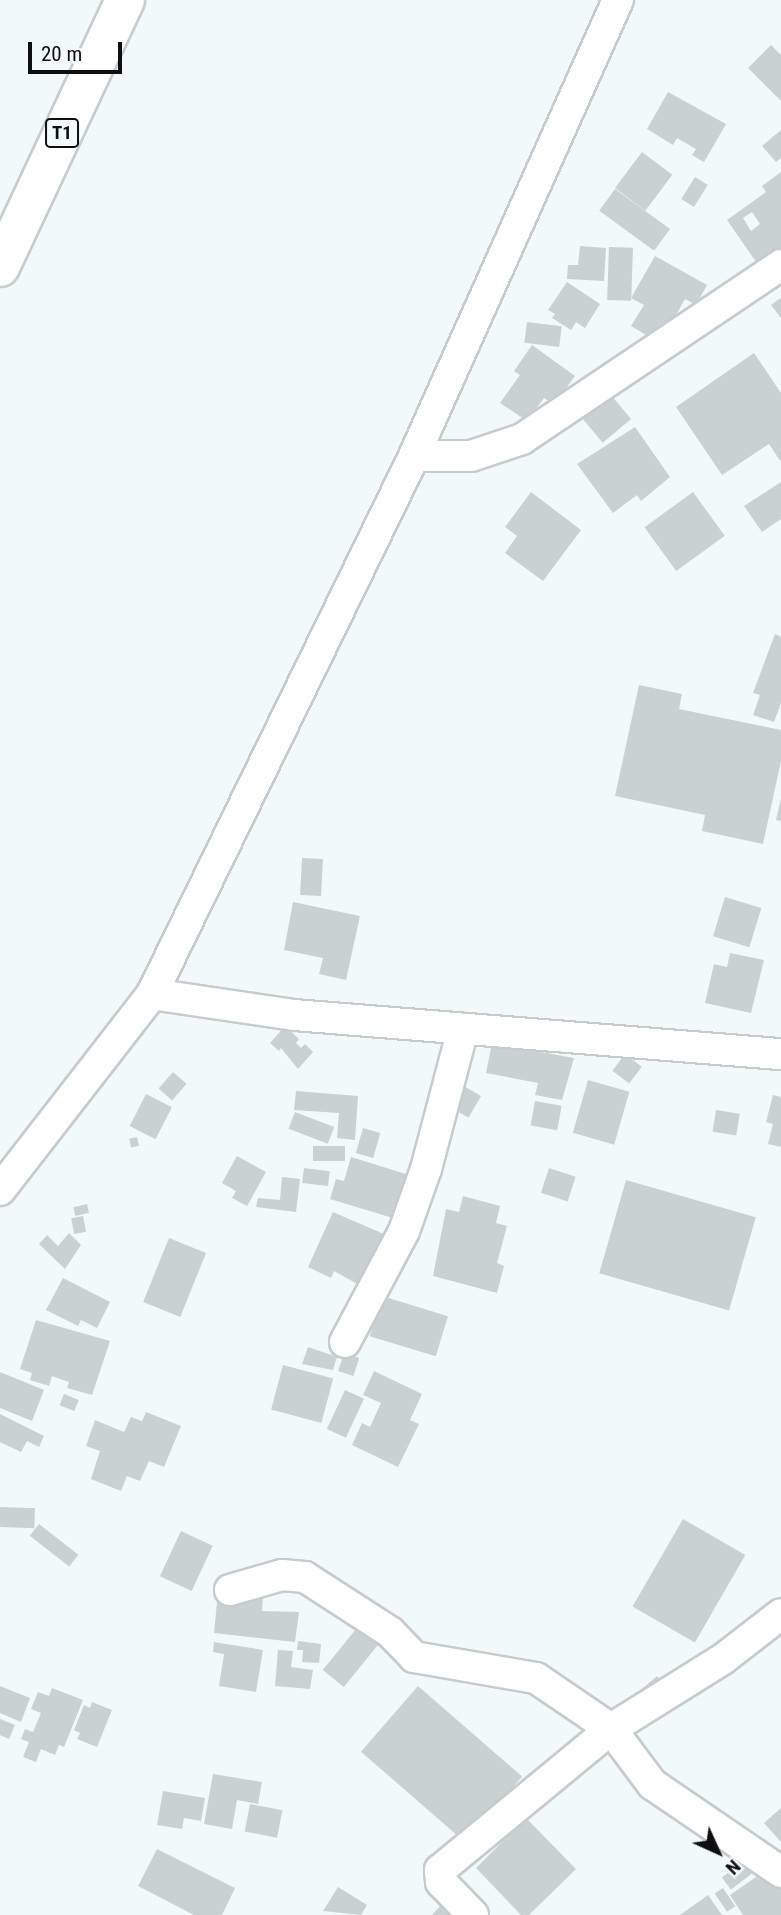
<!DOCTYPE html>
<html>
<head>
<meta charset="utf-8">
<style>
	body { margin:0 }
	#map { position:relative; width:781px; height:1915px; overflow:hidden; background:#f2f9fb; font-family:"Roboto Condensed",sans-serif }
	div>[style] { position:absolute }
	.building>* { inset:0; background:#cad1d3; transform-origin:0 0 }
	.roads { filter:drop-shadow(2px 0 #c4ccce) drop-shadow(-2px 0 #c4ccce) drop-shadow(0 2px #c4ccce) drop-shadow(0 -2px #c4ccce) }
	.minor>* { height:30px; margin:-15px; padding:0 15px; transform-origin:15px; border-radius:15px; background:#fff }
	.trunk>* { height:38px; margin:-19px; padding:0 19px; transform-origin:19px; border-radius:19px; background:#fff }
	span { translate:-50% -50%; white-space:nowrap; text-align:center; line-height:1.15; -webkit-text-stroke:5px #f2f9fb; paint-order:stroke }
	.shield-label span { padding:2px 5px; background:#f2f9fb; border:2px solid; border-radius:5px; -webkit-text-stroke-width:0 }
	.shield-label { font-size:19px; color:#0d0f10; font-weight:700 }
	.north { position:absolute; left:683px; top:1817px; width:70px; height:70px; -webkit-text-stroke:5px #f2f9fb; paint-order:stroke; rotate:135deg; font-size:19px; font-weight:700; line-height:28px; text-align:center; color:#0d0f10 }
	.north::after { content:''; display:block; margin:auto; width:24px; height:32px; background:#0d0f10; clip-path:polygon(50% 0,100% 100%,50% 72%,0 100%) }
	.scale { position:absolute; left:28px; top:42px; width:94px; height:32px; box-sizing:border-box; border:4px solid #0d0f10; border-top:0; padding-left:9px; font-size:21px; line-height:24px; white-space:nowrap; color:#0d0f10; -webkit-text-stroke:5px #f2f9fb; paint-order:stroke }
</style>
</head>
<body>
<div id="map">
	<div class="building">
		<i style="clip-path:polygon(771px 45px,781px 55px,781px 101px,748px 68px)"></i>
		<i style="clip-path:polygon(668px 92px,726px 124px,704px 162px,692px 155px,696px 149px,677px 138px,673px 145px,647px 129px)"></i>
		<i style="clip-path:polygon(781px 130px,781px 158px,776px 162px,762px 146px)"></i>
		<i style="left:642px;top:152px;width:38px;height:45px;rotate:37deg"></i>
		<i style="clip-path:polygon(evenodd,781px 172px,781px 255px,761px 269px,727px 220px,766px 192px,762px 186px,781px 172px,752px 212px,760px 224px,751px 231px,743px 218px,752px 212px)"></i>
		<i style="left:695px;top:177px;width:15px;height:26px;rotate:32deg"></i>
		<i style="left:615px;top:189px;width:68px;height:27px;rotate:36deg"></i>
		<i style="clip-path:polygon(580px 246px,606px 248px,604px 281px,567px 279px,568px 265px,578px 265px)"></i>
		<i style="left:609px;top:247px;width:24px;height:53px;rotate:2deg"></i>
		<i style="clip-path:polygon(655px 256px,707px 285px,696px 305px,685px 299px,666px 333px,657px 328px,651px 338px,631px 326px,644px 305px,631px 298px)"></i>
		<i style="clip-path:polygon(567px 282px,600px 304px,585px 328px,576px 322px,571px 330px,552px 318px,555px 314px,548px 310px)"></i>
		<i style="clip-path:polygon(781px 298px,781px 318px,771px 305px)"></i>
		<i style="left:527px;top:322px;width:35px;height:21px;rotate:7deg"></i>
		<i style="clip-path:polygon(532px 345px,575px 376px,554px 405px,544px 398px,527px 421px,500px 403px,520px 375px,514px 371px)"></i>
		<i style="clip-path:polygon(754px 353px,781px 393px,781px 462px,769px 444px,722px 475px,676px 407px)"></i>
		<i style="left:606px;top:389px;width:39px;height:37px;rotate:50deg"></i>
		<i style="clip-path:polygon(635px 427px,670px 477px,641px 501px,637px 495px,613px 513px,577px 464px)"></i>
		<i style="clip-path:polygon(781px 482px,781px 519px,762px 532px,744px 506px)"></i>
		<i style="clip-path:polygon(531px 492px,581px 530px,543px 581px,505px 553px,517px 536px,505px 527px)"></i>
		<i style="left:693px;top:492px;width:54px;height:60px;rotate:54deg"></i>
		<i style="clip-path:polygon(775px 634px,781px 637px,781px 703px,774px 722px,753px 715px,760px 695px,753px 693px)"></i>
		<i style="clip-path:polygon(639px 685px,682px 694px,679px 709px,781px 730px,781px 761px,763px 844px,702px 831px,705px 815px,615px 796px)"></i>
		<i style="clip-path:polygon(781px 798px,781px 821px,776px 820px)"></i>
		<i style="left:302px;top:858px;width:21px;height:37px;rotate:3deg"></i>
		<i style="left:725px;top:897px;width:38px;height:41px;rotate:17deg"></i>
		<i style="clip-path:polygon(293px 902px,360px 916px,346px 980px,319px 974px,323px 958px,284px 950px)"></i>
		<i style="clip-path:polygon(730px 953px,764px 960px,751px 1013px,705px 1003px,714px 964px,727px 967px)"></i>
		<i style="clip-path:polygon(285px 1026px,299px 1039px,296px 1043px,301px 1048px,305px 1044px,313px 1052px,298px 1069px,281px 1048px,279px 1051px,270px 1043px)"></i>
		<i style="clip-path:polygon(492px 1043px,574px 1058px,562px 1100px,535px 1095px,538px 1083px,486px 1073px)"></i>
		<i style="left:625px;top:1054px;width:21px;height:21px;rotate:37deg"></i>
		<i style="left:173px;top:1072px;width:18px;height:22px;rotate:41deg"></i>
		<i style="left:588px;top:1080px;width:43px;height:55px;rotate:16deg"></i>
		<i style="left:462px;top:1085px;width:22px;height:25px;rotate:30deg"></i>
		<i style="clip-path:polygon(296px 1091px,358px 1096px,355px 1140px,337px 1138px,339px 1113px,294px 1110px)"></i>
		<i style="left:146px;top:1094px;width:29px;height:36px;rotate:27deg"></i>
		<i style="clip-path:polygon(773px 1095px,781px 1097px,781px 1147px,768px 1144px,773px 1124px,766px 1122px)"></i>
		<i style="left:535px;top:1101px;width:27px;height:25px;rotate:10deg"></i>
		<i style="left:716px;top:1110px;width:24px;height:22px;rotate:9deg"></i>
		<i style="left:295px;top:1112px;width:42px;height:18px;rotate:21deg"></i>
		<i style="left:363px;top:1128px;width:18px;height:26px;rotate:16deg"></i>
		<i style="left:137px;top:1137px;width:9px;height:8px;rotate:77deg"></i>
		<i style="left:345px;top:1146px;width:15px;height:32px;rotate:90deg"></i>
		<i style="clip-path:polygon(237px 1156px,266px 1172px,247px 1206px,232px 1198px,236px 1191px,222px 1183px)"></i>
		<i style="clip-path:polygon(351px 1157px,419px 1178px,406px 1222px,330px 1199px,336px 1179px,344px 1181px)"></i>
		<i style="left:304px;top:1168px;width:26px;height:15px;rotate:7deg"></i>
		<i style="left:549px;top:1168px;width:28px;height:26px;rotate:18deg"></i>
		<i style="clip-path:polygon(282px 1177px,300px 1179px,296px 1212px,256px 1207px,258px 1198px,280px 1200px)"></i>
		<i style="left:626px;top:1180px;width:135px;height:97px;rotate:16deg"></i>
		<i style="clip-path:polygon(463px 1196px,500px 1206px,496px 1223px,507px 1226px,497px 1263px,504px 1266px,497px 1293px,433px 1276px,446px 1209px,459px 1212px)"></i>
		<i style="left:87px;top:1204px;width:9px;height:14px;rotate:77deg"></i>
		<i style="clip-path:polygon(333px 1212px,393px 1238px,370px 1291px,334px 1271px,331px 1278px,308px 1267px)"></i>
		<i style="left:83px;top:1216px;width:16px;height:12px;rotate:79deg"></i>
		<i style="clip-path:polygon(69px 1233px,81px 1245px,65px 1269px,39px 1244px,47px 1235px,58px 1246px)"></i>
		<i style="left:169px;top:1238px;width:40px;height:69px;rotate:22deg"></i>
		<i style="clip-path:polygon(63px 1278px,110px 1302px,97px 1328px,81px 1320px,78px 1326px,46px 1310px)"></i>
		<i style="left:382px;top:1296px;width:69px;height:42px;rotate:17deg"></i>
		<i style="clip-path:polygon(36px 1320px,110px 1341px,92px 1395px,67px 1388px,69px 1382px,52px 1376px,49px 1386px,30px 1380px,32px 1373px,20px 1369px)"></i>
		<i style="clip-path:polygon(308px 1347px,337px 1357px,333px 1370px,302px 1364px)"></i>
		<i style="left:344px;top:1353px;width:16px;height:19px;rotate:18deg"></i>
		<i style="left:283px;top:1365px;width:52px;height:46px;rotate:15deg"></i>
		<i style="clip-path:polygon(374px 1371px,422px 1394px,410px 1420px,419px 1424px,398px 1467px,352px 1445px,362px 1423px,370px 1427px,381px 1403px,363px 1395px)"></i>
		<i style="clip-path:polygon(0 1372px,44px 1390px,32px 1421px,0 1408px)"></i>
		<i style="left:345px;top:1390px;width:21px;height:43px;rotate:25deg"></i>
		<i style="left:64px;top:1394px;width:16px;height:12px;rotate:22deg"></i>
		<i style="clip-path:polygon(146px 1412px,181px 1426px,164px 1467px,149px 1461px,140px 1481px,127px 1476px,121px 1491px,91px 1479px,100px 1451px,86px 1446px,95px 1420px,124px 1432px,131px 1417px,142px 1421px)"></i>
		<i style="clip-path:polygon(0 1414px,44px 1436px,39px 1447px,27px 1441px,21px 1452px,0 1442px)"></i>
		<i style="left:0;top:1507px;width:35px;height:20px;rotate:2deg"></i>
		<i style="left:683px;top:1519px;width:72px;height:101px;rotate:30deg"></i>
		<i style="left:39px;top:1524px;width:50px;height:15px;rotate:38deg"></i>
		<i style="left:181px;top:1531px;width:35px;height:50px;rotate:25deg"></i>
		<i style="clip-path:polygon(218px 1592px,263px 1597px,262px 1611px,299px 1612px,295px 1642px,214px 1633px)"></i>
		<i style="left:365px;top:1618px;width:27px;height:67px;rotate:39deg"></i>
		<i style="clip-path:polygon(298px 1641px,321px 1644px,319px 1663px,302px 1662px,303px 1650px,297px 1650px)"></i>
		<i style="clip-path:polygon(214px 1642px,263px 1650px,256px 1692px,219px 1686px,224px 1654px,213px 1652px)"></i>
		<i style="clip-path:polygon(278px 1650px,293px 1651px,291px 1667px,313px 1670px,310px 1689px,275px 1686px)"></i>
		<i style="left:657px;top:1676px;width:9px;height:20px;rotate:49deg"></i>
		<i style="clip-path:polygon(0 1686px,30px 1698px,21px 1722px,0 1713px)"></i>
		<i style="left:418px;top:1686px;width:138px;height:87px;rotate:41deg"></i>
		<i style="clip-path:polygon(52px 1688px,83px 1700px,64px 1747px,59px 1745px,55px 1755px,41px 1749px,36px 1762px,23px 1757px,29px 1742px,21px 1739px,25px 1729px,33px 1732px,41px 1713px,31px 1709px,38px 1692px,49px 1696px)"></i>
		<i style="clip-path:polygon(92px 1702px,112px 1710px,97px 1747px,77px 1739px,80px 1733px,74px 1730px,84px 1705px,90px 1708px)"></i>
		<i style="clip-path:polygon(0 1719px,15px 1725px,9px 1739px,0 1735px)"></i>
		<i style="clip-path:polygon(213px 1774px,262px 1782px,258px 1804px,237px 1800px,232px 1829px,204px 1824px)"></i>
		<i style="clip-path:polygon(163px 1791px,205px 1798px,201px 1821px,184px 1818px,182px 1829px,157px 1825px)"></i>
		<i style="left:250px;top:1804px;width:33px;height:28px;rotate:11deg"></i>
		<i style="clip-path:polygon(781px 1808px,781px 1842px,764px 1823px)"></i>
		<i style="clip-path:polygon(526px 1818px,576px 1869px,529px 1915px,521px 1915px,476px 1868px)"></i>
		<i style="clip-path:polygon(157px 1849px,235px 1888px,222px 1915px,194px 1915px,138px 1886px)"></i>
		<i style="left:753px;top:1854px;width:15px;height:39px;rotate:53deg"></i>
		<i style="clip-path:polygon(772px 1866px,781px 1879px,781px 1915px,743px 1915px,730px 1895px)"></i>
		<i style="clip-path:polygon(338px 1887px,367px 1905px,361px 1915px,323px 1911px)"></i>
		<i style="left:723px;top:1888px;width:22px;height:10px;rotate:56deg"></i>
		<i style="clip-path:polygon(708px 1895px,722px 1915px,680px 1915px)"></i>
		<i style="clip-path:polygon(443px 1903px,456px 1915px,432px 1915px)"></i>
	</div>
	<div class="roads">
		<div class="minor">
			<i style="left:414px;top:456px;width:57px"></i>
			<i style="left:471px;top:456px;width:54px;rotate:-18.4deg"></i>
			<i style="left:522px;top:439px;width:312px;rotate:-33.9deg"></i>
			<i style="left:152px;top:994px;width:144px;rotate:8.4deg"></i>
			<i style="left:294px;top:1015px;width:489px;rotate:4.6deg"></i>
			<i style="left:0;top:1190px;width:248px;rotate:-52.2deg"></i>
			<i style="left:152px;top:994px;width:598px;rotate:-64.03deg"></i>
			<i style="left:414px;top:456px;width:500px;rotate:-65.9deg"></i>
			<i style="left:345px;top:1342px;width:126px;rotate:-62deg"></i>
			<i style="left:404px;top:1231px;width:66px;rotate:-70.5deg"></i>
			<i style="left:426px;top:1169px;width:145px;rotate:-75.2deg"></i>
			<i style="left:230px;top:1590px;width:54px;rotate:-16.1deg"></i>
			<i style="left:282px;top:1575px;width:23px;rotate:5deg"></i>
			<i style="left:305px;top:1577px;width:101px;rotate:32.9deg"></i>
			<i style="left:390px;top:1632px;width:35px;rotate:46deg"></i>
			<i style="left:414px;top:1657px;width:124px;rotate:9.8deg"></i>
			<i style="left:536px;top:1678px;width:91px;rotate:34.2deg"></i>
			<i style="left:611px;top:1729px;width:69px;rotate:53.3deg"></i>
			<i style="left:652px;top:1784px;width:156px;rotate:34.3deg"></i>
			<i style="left:473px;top:1915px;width:46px;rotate:-134.1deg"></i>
			<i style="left:441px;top:1882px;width:12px;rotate:-95deg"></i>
			<i style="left:440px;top:1870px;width:222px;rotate:-39.5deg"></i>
			<i style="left:611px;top:1729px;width:132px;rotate:-32deg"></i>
			<i style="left:723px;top:1659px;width:73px;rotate:-37.8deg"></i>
		</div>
		<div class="trunk">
			<i style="left:0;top:267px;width:295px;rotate:-64.9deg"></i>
		</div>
	</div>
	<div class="shield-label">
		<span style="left:62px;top:133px">T1</span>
	</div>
	<div class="north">N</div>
	<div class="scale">20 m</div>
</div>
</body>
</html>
